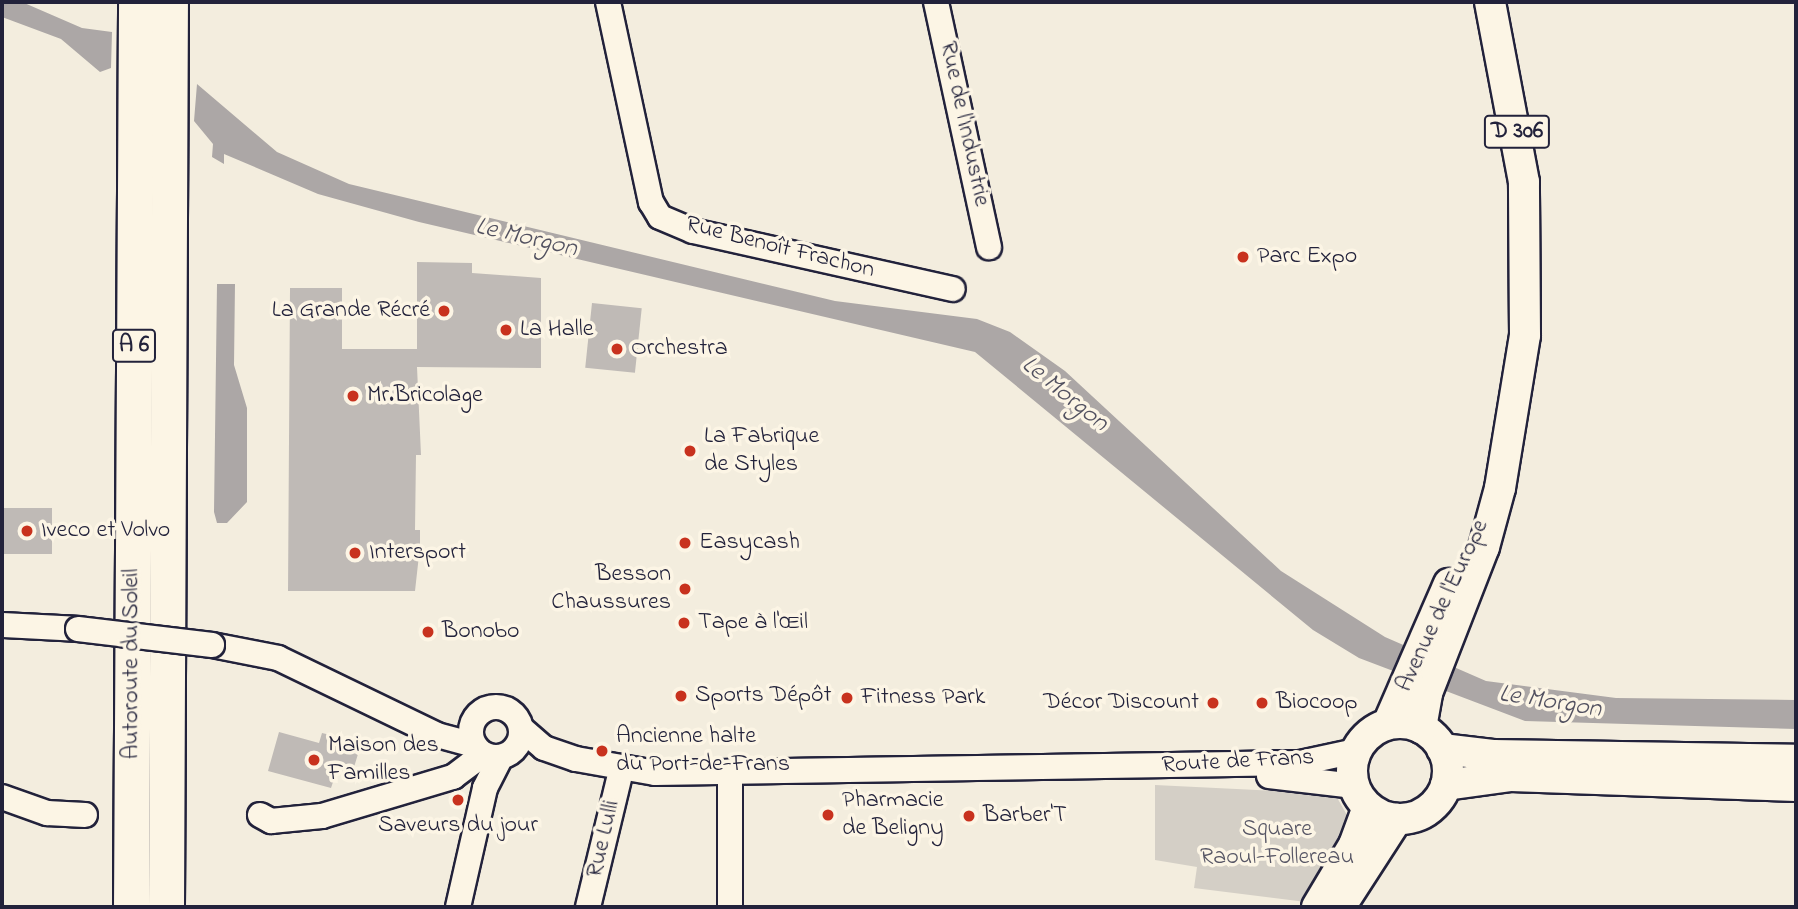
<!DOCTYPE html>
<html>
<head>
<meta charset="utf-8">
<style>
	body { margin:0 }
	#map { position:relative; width:1798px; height:909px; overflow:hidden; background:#f3edde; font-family:"Indie Flower",sans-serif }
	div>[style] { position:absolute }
	.green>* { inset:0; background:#d4cfc6 }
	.water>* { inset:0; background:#aca7a6 }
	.building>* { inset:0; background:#bfbab6; transform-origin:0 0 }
	.roads { filter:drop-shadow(2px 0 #22223b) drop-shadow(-2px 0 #22223b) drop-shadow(0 2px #22223b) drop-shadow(0 -2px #22223b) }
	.minor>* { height:24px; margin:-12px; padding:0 12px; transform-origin:12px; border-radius:12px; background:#fcf5e5 }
	.minor>.ring { margin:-12px; padding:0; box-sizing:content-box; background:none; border:24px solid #fcf5e5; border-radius:50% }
	.major>* { height:30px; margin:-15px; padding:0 15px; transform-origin:15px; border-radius:15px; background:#fcf5e5 }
	.major>.ring { margin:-15px; padding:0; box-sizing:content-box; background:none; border:30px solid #fcf5e5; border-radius:50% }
	.highway>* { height:35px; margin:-17.5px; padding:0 17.5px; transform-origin:17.5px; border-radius:17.5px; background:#fcf5e5 }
	.bridges { filter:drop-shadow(2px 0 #22223b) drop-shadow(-2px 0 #22223b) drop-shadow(0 2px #22223b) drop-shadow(0 -2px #22223b) }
	.minor-bridge>* { height:24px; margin:-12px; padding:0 12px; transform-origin:12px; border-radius:12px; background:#fcf5e5 }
	.dots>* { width:19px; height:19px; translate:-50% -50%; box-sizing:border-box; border:4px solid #fcf5e5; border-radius:50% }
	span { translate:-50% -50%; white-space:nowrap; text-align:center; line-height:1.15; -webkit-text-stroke:7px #fcf5e5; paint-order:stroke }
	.shield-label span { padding:2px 5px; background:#fcf5e5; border:2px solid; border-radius:5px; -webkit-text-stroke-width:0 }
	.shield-label { font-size:23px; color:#22223b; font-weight:700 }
	.street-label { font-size:24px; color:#22223b }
	.poi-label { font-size:24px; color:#22223b }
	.left { translate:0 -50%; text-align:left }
	.right { translate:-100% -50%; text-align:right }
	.park-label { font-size:24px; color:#575665 }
	.water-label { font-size:26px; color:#525160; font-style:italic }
	.frame { position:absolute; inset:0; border:4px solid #22223b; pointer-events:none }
</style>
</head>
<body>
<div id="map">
	<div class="green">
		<i style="clip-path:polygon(1155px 785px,1335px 794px,1352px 824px,1306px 902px,1194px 888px,1197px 867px,1155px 860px)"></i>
	</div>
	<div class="water">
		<i style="clip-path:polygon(2px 2px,22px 2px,82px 28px,112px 32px,111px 68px,100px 72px,61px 39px,2px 17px)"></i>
		<i style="clip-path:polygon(197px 84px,277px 152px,349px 184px,835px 301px,977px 319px,1010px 332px,1065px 371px,1281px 571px,1385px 637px,1486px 681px,1616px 698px,1796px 700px,1796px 729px,1525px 721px,1359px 658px,1313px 630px,975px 352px,419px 222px,318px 194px,224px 154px,224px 164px,212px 157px,213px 144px,194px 121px)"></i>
		<i style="clip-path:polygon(217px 284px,235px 284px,234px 365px,247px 408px,247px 502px,227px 523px,217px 523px,214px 512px)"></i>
	</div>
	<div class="building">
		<i style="clip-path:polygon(417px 262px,472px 263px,472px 273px,541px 278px,541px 368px,417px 367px,421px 455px,416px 455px,415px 530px,420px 530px,420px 546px,415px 591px,288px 591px,290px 288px,342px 288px,342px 349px,417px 349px)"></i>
		<i style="left:592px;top:303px;width:50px;height:65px;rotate:6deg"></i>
		<i style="left:2px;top:508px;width:50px;height:46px"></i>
		<i style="clip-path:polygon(279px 732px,319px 743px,322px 733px,347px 739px,344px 750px,358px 754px,351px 777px,336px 773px,331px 788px,268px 771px)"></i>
	</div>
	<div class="roads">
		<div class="minor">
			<i style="left:608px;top:2px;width:205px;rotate:77.9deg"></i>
			<i style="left:651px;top:202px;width:17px;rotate:59deg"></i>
			<i style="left:660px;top:217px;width:36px;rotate:23deg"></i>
			<i style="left:693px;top:231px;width:266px;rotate:12.6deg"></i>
			<i style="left:936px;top:2px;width:251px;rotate:77.8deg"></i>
			<i style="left:2px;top:625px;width:76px;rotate:3deg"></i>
			<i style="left:212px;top:645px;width:67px;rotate:11.1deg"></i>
			<i style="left:278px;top:658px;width:177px;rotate:25.8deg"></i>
			<i style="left:437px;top:735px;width:38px;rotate:15deg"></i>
			<i class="ring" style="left:471px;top:707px;width:26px;height:26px"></i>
			<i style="left:522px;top:729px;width:29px;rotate:41deg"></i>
			<i style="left:544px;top:748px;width:34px;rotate:19deg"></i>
			<i style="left:576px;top:759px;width:80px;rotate:10deg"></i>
			<i style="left:655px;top:773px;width:645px;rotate:-0.89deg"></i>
			<i style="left:1300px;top:763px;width:57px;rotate:-12.1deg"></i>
			<i style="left:730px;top:774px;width:133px;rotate:90deg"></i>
			<i style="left:1269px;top:776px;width:86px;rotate:6.7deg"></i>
			<i style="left:2px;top:797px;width:48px;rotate:19.6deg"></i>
			<i style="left:47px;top:813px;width:38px;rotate:3deg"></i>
			<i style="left:260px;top:815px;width:13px;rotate:29deg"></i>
			<i style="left:271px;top:821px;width:51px;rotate:-5.6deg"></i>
			<i style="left:322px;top:816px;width:137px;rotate:-16.6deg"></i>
			<i style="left:453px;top:777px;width:38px;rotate:-37deg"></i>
			<i style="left:458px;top:907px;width:122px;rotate:-77.2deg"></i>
			<i style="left:485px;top:788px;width:34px;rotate:-63deg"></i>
			<i style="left:588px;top:907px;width:140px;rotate:-76.4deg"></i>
		</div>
		<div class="major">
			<i class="ring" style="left:1352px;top:723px;width:66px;height:66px"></i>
			<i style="left:1388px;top:724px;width:153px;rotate:-66.5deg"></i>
			<i style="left:1421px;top:728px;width:36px;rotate:-80deg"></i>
			<i style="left:1427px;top:693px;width:157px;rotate:-68.7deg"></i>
			<i style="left:1484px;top:547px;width:61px;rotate:-74.8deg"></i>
			<i style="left:1500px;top:488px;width:155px;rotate:-80.7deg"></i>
			<i style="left:1525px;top:335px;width:153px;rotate:-90.4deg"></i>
			<i style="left:1524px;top:182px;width:183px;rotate:-100.7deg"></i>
			<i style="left:1442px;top:749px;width:51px;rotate:6.7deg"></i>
			<i style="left:1493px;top:755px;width:303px;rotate:0.9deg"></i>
			<i style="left:1446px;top:785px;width:66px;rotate:-7.9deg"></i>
			<i style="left:1511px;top:776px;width:285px;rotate:2deg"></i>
			<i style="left:1317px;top:907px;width:72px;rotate:-59.2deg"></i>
			<i style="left:1354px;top:845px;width:40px;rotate:-69.8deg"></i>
			<i style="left:1340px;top:907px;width:105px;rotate:-57.1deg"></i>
		</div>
		<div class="highway">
			<i style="left:131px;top:907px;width:905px;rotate:-89.68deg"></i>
			<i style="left:166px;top:907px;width:905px;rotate:-89.75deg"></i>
		</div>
	</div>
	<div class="bridges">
		<div class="minor-bridge">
			<i style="left:78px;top:629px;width:135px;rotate:6.8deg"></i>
		</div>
	</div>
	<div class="dots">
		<i style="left:1243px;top:257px;background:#c8321e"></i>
		<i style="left:444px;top:311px;background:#c8321e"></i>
		<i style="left:506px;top:330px;background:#c8321e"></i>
		<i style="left:617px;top:349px;background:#c8321e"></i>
		<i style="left:353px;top:396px;background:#c8321e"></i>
		<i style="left:690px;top:451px;background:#c8321e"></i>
		<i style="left:27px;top:531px;background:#c8321e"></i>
		<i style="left:685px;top:543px;background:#c8321e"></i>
		<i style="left:355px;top:553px;background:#c8321e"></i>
		<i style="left:685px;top:589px;background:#c8321e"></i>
		<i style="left:684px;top:623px;background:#c8321e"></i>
		<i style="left:428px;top:632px;background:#c8321e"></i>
		<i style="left:681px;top:696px;background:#c8321e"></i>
		<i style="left:847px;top:698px;background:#c8321e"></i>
		<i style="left:1213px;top:703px;background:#c8321e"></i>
		<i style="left:1262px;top:703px;background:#c8321e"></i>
		<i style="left:602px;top:751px;background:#c8321e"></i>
		<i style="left:314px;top:760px;background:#c8321e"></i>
		<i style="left:458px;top:800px;background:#c8321e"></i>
		<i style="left:828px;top:815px;background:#c8321e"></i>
		<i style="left:969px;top:816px;background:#c8321e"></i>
	</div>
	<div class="shield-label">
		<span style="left:1517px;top:132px">D 306</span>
		<span style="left:134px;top:346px">A 6</span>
	</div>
	<div class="street-label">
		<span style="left:964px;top:124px;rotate:78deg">Rue de l'Industrie</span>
		<span style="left:780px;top:248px;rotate:14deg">Rue Benoît Frachon</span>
		<span style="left:1443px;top:606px;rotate:-65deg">Avenue de l'Europe</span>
		<span style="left:132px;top:664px;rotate:-90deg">Autoroute du Soleil</span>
		<span style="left:1238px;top:762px;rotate:-3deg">Route de Frans</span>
		<span style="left:604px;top:839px;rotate:-77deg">Rue Lulli</span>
	</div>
	<div class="poi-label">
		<span class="left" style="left:1257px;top:257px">Parc Expo</span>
		<span class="right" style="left:430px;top:311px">La Grande Récré</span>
		<span class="left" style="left:520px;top:330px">La Halle</span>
		<span class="left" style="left:631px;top:349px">Orchestra</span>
		<span class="left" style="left:367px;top:396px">Mr.Bricolage</span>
		<span class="left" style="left:704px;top:451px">La Fabrique<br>de Styles</span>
		<span class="left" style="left:41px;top:531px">Iveco et Volvo</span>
		<span class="left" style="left:699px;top:543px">Easycash</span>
		<span class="left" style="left:369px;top:553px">Intersport</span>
		<span class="right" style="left:671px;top:589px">Besson<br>Chaussures</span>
		<span class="left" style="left:698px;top:623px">Tape à l'Œil</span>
		<span class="left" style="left:442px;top:632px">Bonobo</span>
		<span class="left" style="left:695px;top:696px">Sports Dépôt</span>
		<span class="left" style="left:861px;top:698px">Fitness Park</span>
		<span class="right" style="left:1199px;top:703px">Décor Discount</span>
		<span class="left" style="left:1276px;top:703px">Biocoop</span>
		<span class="left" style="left:616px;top:751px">Ancienne halte<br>du Port-de-Frans</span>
		<span class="left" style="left:328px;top:760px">Maison des<br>Familles</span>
		<span class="left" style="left:842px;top:815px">Pharmacie<br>de Beligny</span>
		<span class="left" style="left:983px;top:816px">Barber'T</span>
		<span style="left:458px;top:826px">Saveurs du jour</span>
	</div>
	<div class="park-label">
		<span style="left:1277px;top:844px">Square<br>Raoul-Follereau</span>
	</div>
	<div class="water-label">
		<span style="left:526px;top:239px;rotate:13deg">Le Morgon</span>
		<span style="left:1064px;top:395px;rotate:39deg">Le Morgon</span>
		<span style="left:1550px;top:703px;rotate:9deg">Le Morgon</span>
	</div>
	<div class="frame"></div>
</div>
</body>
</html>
